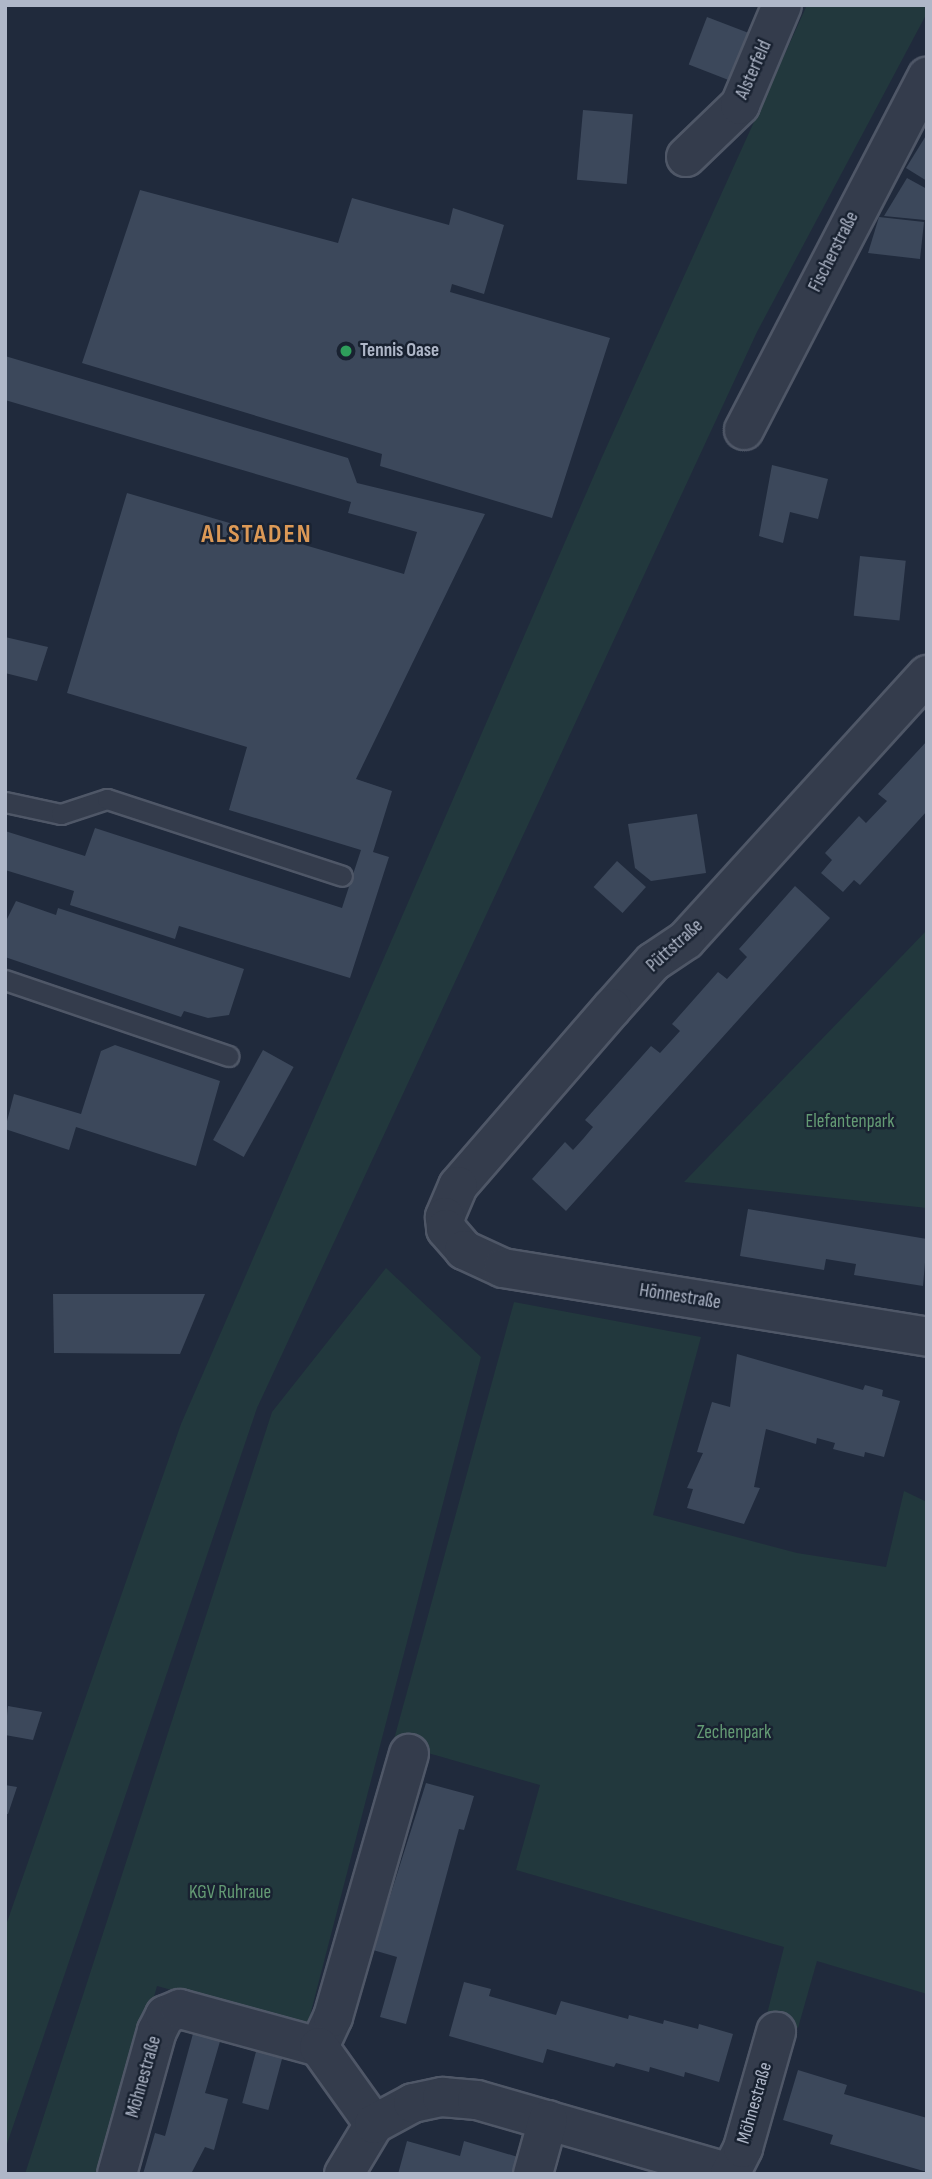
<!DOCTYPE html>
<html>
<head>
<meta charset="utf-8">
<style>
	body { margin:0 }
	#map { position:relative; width:932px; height:2179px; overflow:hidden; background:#202a3c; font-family:"Sofia Sans Condensed",sans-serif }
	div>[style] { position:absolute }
	.green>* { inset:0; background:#22383d }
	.building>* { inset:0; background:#3c485b; transform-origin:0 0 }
	.roads { filter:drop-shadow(2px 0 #4f5767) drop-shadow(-2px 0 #4f5767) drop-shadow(0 2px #4f5767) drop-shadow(0 -2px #4f5767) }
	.service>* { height:19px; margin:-9.5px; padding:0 9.5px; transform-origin:9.5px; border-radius:9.5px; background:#343c4c }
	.minor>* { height:38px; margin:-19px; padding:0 19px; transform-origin:19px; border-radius:19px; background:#343c4c }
	.dots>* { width:19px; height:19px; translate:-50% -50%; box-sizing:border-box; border:4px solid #192231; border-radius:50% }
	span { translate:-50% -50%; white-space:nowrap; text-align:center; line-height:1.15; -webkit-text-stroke:5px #192231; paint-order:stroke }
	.street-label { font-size:19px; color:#afb7c8 }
	.poi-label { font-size:19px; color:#afb7c8; font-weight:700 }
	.left { translate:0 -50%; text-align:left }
	.park-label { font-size:19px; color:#649b74 }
	.district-label { font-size:26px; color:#dc9956; font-weight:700; letter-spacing:2px }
	.frame { position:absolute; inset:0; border:7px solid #afb7c8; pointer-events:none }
</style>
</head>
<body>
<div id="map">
	<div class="green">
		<i style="clip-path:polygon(807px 5px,927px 5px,927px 13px,757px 332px,257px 1408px,5px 2150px,5px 1928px,181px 1424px,602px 457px)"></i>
		<i style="clip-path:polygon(927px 930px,927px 1208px,684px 1182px)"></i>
		<i style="clip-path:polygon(386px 1268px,481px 1357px,307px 2027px,157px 1986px,105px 2174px,25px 2174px,272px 1412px)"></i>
		<i style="clip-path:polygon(514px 1302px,701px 1337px,653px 1515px,797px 1553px,886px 1567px,904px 1491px,927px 1502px,927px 1994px,817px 1961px,798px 2028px,766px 2018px,784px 1947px,516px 1870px,540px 1785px,393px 1743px)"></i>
	</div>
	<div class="building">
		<i style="left:707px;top:17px;width:44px;height:51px;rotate:21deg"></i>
		<i style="left:583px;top:110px;width:50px;height:70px;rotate:5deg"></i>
		<i style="clip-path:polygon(927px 134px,927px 181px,906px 168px)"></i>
		<i style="clip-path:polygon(907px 178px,927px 189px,925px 220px,884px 216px)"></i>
		<i style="clip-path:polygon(140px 190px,338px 243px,352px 198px,449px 225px,453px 208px,504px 225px,484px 294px,452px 284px,450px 292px,610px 338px,552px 518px,380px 466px,382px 454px,82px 363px)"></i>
		<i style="clip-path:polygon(879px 217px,924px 222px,920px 259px,868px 253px)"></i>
		<i style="clip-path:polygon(5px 356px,348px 458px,357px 483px,485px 514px,356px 779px,392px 791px,373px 852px,389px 857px,350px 978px,179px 926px,175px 939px,70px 905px,74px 891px,5px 870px,5px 831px,85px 856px,95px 828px,342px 908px,361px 850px,229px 810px,247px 747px,67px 693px,127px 493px,404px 574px,417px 532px,348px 513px,351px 502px,5px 400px)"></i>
		<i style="clip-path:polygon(772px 465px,828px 479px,818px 519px,790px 512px,783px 543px,759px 536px)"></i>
		<i style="left:860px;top:556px;width:46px;height:60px;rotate:6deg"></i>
		<i style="clip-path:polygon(5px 637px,48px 647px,37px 681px,5px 673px)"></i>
		<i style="clip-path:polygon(927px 741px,927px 811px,860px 885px,854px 880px,843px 892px,821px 873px,832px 860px,825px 853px,859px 816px,866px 823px,887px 801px,878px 794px)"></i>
		<i style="clip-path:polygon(697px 814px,706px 873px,651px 881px,635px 868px,628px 824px)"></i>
		<i style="left:617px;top:861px;width:39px;height:35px;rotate:42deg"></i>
		<i style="clip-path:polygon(795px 886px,830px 918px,566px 1211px,532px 1179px,565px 1142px,573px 1150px,583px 1139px,593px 1127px,585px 1120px,651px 1046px,660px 1053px,680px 1031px,672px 1024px,718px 972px,727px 979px,747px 957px,739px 949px)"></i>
		<i style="clip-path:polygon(16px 901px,56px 915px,58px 908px,244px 969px,229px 1015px,208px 1018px,184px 1011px,181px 1017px,5px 957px,5px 923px)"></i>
		<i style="clip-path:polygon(115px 1045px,220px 1081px,196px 1166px,76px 1127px,69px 1150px,5px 1129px,14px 1094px,81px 1114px,101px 1051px)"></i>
		<i style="left:263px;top:1050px;width:35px;height:103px;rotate:29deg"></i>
		<i style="clip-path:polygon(748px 1209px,927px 1239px,923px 1286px,854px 1275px,856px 1264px,826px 1259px,824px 1270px,740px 1256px)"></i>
		<i style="clip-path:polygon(53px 1294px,205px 1294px,180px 1354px,54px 1353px)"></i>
		<i style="clip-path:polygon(737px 1354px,863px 1390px,865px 1385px,883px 1390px,882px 1396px,900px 1401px,884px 1457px,865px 1452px,864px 1457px,833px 1449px,835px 1443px,817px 1438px,816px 1444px,766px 1429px,754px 1487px,760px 1488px,744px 1524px,687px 1508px,693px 1489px,687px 1488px,703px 1453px,697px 1452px,712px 1402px,730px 1407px)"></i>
		<i style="clip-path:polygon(8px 1706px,42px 1712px,33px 1740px,5px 1735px)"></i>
		<i style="clip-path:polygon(426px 1783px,474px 1796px,464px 1830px,459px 1829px,406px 2024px,380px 2017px,397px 1957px,373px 1950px)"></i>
		<i style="clip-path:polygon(5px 1785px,17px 1787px,8px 1814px,5px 1814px)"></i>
		<i style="clip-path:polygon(464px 1982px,491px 1989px,489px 1996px,556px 2015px,561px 2001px,628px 2019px,629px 2015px,663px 2024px,664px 2020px,698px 2029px,699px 2024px,733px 2034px,719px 2082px,685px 2072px,684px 2077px,650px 2067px,649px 2072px,616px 2063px,614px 2067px,547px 2049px,543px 2063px,449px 2036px)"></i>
		<i style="clip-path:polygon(194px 2030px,221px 2038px,205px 2093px,228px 2099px,214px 2150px,205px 2147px,191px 2174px,143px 2174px,155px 2133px,165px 2136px)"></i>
		<i style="left:257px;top:2048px;width:27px;height:57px;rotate:15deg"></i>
		<i style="clip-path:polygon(798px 2070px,847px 2085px,844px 2094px,927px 2118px,927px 2172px,830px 2144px,833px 2135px,783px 2120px)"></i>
		<i style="clip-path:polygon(407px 2141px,460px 2156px,464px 2141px,518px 2157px,513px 2174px,398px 2174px)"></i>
	</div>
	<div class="roads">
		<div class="service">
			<i style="left:5px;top:802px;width:57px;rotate:12.1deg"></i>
			<i style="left:61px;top:814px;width:48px;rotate:-18.1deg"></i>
			<i style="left:107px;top:799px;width:247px;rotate:18.1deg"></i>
			<i style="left:5px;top:980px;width:236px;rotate:18.8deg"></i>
		</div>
		<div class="minor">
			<i style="left:686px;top:157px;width:75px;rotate:-43.9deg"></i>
			<i style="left:740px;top:105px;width:108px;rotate:-67.2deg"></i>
			<i style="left:744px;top:430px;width:398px;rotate:-62.6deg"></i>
			<i style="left:927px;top:675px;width:358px;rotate:132.3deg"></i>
			<i style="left:686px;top:940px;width:40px;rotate:146deg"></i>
			<i style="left:653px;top:962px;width:62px;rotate:131.7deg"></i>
			<i style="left:612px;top:1008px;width:235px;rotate:130.9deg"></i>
			<i style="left:458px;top:1186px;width:34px;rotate:113deg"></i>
			<i style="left:445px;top:1217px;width:12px;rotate:85deg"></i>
			<i style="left:446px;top:1229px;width:28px;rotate:49deg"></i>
			<i style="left:464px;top:1250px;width:43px;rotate:24.8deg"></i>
			<i style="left:503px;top:1268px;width:430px;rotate:9.2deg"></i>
			<i style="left:319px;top:2047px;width:33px;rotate:-65deg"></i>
			<i style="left:333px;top:2017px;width:274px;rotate:-73.9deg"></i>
			<i style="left:117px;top:2174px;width:148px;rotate:-74.4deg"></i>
			<i style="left:157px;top:2031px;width:18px;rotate:-63deg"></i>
			<i style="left:165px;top:2015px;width:16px;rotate:-22deg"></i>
			<i style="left:180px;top:2009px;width:144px;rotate:15.3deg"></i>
			<i style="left:319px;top:2047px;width:95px;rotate:54.5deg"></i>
			<i style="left:344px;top:2174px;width:58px;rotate:-59deg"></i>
			<i style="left:374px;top:2124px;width:44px;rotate:-28.3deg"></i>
			<i style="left:413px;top:2103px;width:30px;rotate:-12deg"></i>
			<i style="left:442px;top:2097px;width:35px;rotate:5deg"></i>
			<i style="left:477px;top:2100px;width:266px;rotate:16.1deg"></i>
			<i style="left:533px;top:2174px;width:56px;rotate:-74.5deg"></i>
			<i style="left:730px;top:2174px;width:29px;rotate:-63deg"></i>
			<i style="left:743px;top:2148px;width:121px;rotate:-74.1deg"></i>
		</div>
	</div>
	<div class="dots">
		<i style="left:346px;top:351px;background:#2e9e5b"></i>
	</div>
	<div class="street-label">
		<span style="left:754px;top:70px;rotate:-66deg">Alsterfeld</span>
		<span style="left:834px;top:252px;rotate:-63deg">Fischerstraße</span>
		<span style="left:675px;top:946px;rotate:-42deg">Püttstraße</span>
		<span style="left:680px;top:1297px;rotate:9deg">Hönnestraße</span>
		<span style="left:144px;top:2077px;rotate:-74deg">Möhnestraße</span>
		<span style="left:755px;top:2103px;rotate:-74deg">Möhnestraße</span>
	</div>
	<div class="poi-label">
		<span class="left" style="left:360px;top:351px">Tennis Oase</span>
	</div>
	<div class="park-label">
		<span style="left:850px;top:1122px">Elefantenpark</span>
		<span style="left:734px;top:1733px">Zechenpark</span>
		<span style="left:230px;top:1893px">KGV Ruhraue</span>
	</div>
	<div class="district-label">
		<span style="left:257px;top:535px">ALSTADEN</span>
	</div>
	<div class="frame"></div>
</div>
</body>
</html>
